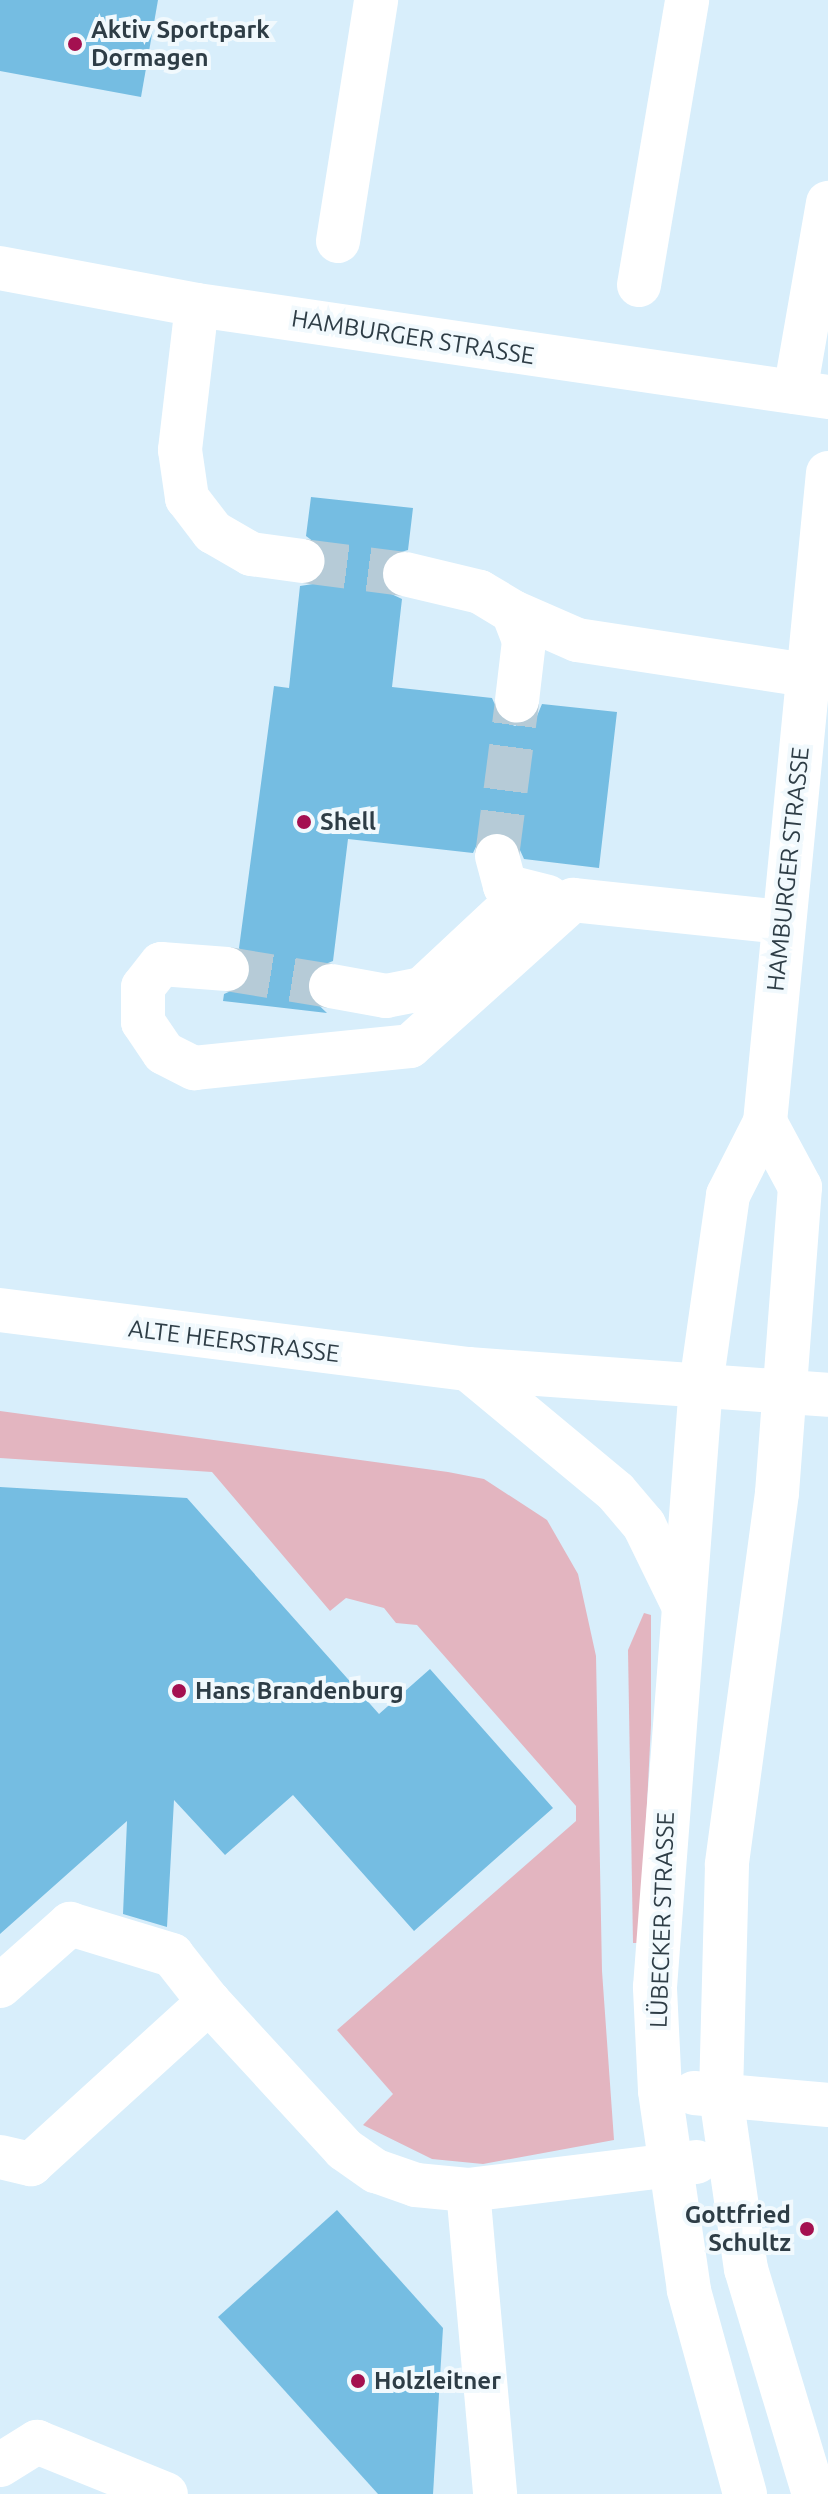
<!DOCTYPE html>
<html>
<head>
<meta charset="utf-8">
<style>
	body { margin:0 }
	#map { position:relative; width:828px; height:2494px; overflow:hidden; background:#d8eefb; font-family:Ubuntu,sans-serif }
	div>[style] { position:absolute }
	.green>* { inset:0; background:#e3b5c0 }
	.building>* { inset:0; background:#75bde2 }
	.minor-tunnel>* { height:44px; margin-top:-22px; transform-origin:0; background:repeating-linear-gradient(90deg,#b6cbd7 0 44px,transparent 0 66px) }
	.minor>* { height:44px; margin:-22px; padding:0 22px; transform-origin:22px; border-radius:22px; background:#fff }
	.dots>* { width:22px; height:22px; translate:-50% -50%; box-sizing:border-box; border:4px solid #f1f9fd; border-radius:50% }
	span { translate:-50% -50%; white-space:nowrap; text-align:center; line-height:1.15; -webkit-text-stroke:8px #f1f9fd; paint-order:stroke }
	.poi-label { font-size:24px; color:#2e3d46; font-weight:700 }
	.left { translate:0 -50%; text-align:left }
	.right { translate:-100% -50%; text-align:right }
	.street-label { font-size:24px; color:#2e3d46 }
</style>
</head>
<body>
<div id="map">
	<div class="green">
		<i style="clip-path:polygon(0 1411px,448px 1472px,484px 1479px,547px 1520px,578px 1574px,596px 1656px,602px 1971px,614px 2140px,483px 2164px,432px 2159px,363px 2125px,393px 2094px,337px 2030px,576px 1821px,576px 1806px,417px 1625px,396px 1623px,384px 1608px,346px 1598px,330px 1611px,212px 1472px,0 1458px)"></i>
		<i style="clip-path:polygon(644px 1613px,651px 1615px,651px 1725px,640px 1943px,633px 1943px,628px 1650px)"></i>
	</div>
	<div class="building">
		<i style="clip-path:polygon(0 0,158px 0,141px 97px,0 71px)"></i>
		<i style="clip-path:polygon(311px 497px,413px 508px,408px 550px,387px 556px,381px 569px,387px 592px,402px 599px,392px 687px,492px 698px,502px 721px,515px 726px,537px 716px,542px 704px,617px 712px,599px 868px,524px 859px,515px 839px,503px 832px,480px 838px,473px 853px,348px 839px,333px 961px,313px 969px,306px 982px,308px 995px,327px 1013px,223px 1001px,224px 994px,247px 984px,252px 972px,239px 948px,274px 686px,289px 688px,300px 586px,313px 584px,328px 565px,326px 551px,306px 536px)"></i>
		<i style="clip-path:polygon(0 1487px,187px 1498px,379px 1714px,430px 1669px,553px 1808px,414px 1931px,293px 1795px,225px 1855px,174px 1800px,167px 1927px,123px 1914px,127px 1821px,0 1934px)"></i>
		<i style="clip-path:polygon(337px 2210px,443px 2328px,433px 2494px,378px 2494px,218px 2317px)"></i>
	</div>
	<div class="minor-tunnel">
		<i style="left:303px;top:561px;width:103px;rotate:7.3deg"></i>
		<i style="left:497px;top:856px;width:156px;rotate:-82.6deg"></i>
		<i style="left:227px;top:969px;width:105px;rotate:9.3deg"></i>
	</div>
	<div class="minor">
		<i style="left:338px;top:241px;width:244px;rotate:-81deg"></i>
		<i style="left:0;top:268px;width:200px;rotate:10.6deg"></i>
		<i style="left:197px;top:305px;width:638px;rotate:8.3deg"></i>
		<i style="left:639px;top:285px;width:289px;rotate:-80.4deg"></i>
		<i style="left:197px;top:305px;width:146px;rotate:96.7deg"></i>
		<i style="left:180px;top:450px;width:49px;rotate:81.7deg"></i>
		<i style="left:187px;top:498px;width:43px;rotate:52.6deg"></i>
		<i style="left:213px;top:532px;width:44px;rotate:30.1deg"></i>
		<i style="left:251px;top:554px;width:52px;rotate:7.7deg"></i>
		<i style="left:795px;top:392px;width:192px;rotate:-80.1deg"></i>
		<i style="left:405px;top:574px;width:77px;rotate:13.5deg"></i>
		<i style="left:480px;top:592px;width:39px;rotate:31deg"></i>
		<i style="left:513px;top:612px;width:31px;rotate:69deg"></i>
		<i style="left:524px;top:641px;width:60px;rotate:96.7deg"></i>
		<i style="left:513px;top:612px;width:70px;rotate:23.6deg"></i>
		<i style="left:577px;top:640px;width:232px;rotate:8.7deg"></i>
		<i style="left:497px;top:856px;width:31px;rotate:75deg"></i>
		<i style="left:505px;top:886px;width:44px;rotate:14.3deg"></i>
		<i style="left:227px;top:969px;width:66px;rotate:-175.7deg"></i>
		<i style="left:161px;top:964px;width:29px;rotate:128deg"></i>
		<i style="left:143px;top:987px;width:35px;rotate:90deg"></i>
		<i style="left:143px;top:1022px;width:37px;rotate:56deg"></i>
		<i style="left:164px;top:1053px;width:34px;rotate:27deg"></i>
		<i style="left:194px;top:1068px;width:217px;rotate:-5.8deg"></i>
		<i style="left:410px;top:1046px;width:219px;rotate:-41.9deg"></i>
		<i style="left:573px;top:900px;width:211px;rotate:6deg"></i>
		<i style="left:331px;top:986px;width:56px;rotate:10.3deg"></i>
		<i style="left:386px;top:996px;width:37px;rotate:-11deg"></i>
		<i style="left:422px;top:989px;width:139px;rotate:-43deg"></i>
		<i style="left:765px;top:1122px;width:74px;rotate:61.7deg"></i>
		<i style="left:800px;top:1187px;width:307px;rotate:94.3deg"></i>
		<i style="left:777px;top:1493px;width:375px;rotate:97.7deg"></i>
		<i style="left:727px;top:1865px;width:231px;rotate:91.5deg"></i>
		<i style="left:721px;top:2096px;width:175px;rotate:81.8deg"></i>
		<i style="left:746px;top:2269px;width:235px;rotate:73.2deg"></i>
		<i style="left:0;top:1310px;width:472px;rotate:7.2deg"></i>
		<i style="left:468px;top:1369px;width:361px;rotate:4.1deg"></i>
		<i style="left:468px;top:1369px;width:192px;rotate:39.7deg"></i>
		<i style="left:616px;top:1492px;width:43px;rotate:49.7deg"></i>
		<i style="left:644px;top:1525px;width:87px;rotate:64deg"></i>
		<i style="left:0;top:1986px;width:94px;rotate:-41.5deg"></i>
		<i style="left:70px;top:1924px;width:107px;rotate:16.9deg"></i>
		<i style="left:172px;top:1955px;width:60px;rotate:51.8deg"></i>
		<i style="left:694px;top:2093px;width:135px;rotate:5.1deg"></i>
		<i style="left:0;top:2157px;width:32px;rotate:13deg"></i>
		<i style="left:31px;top:2164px;width:241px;rotate:-42.3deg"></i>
		<i style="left:209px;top:2002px;width:200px;rotate:47.4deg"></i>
		<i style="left:344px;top:2149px;width:39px;rotate:35deg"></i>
		<i style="left:376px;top:2171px;width:42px;rotate:19.3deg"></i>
		<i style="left:416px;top:2185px;width:52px;rotate:5.5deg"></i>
		<i style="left:468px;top:2190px;width:230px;rotate:-7deg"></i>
		<i style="left:468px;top:2190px;width:305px;rotate:84.9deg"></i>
		<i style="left:0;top:2465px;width:44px;rotate:-31.9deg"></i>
		<i style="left:37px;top:2442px;width:139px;rotate:22deg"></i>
		<i style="left:745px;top:2494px;width:212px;rotate:-105.4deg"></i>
		<i style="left:689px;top:2290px;width:201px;rotate:-98.3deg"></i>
		<i style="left:660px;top:2091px;width:104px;rotate:-92.8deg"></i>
		<i style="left:655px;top:1987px;width:604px;rotate:-85.63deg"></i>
		<i style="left:701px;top:1385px;width:192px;rotate:-81.9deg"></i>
		<i style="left:728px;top:1195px;width:82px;rotate:-63.1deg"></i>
		<i style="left:765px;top:1122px;width:652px;rotate:-84.46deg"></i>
	</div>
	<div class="dots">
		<i style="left:75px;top:44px;background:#a41050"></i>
		<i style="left:304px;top:822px;background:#a41050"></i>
		<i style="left:179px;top:1691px;background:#a41050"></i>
		<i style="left:807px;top:2229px;background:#a41050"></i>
		<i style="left:358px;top:2381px;background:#a41050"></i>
	</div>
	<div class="poi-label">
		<span class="left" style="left:91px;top:44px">Aktiv Sportpark<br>Dormagen</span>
		<span class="left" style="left:320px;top:822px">Shell</span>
		<span class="left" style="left:195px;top:1691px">Hans Brandenburg</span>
		<span class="right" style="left:791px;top:2229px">Gottfried<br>Schultz</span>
		<span class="left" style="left:374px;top:2381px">Holzleitner</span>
	</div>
	<div class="street-label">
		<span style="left:413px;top:337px;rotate:9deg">HAMBURGER STRASSE</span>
		<span style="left:788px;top:869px;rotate:-84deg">HAMBURGER STRASSE</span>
		<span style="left:234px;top:1341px;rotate:7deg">ALTE HEERSTRASSE</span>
		<span style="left:662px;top:1920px;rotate:-88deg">LÜBECKER STRASSE</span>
	</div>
</div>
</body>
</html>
